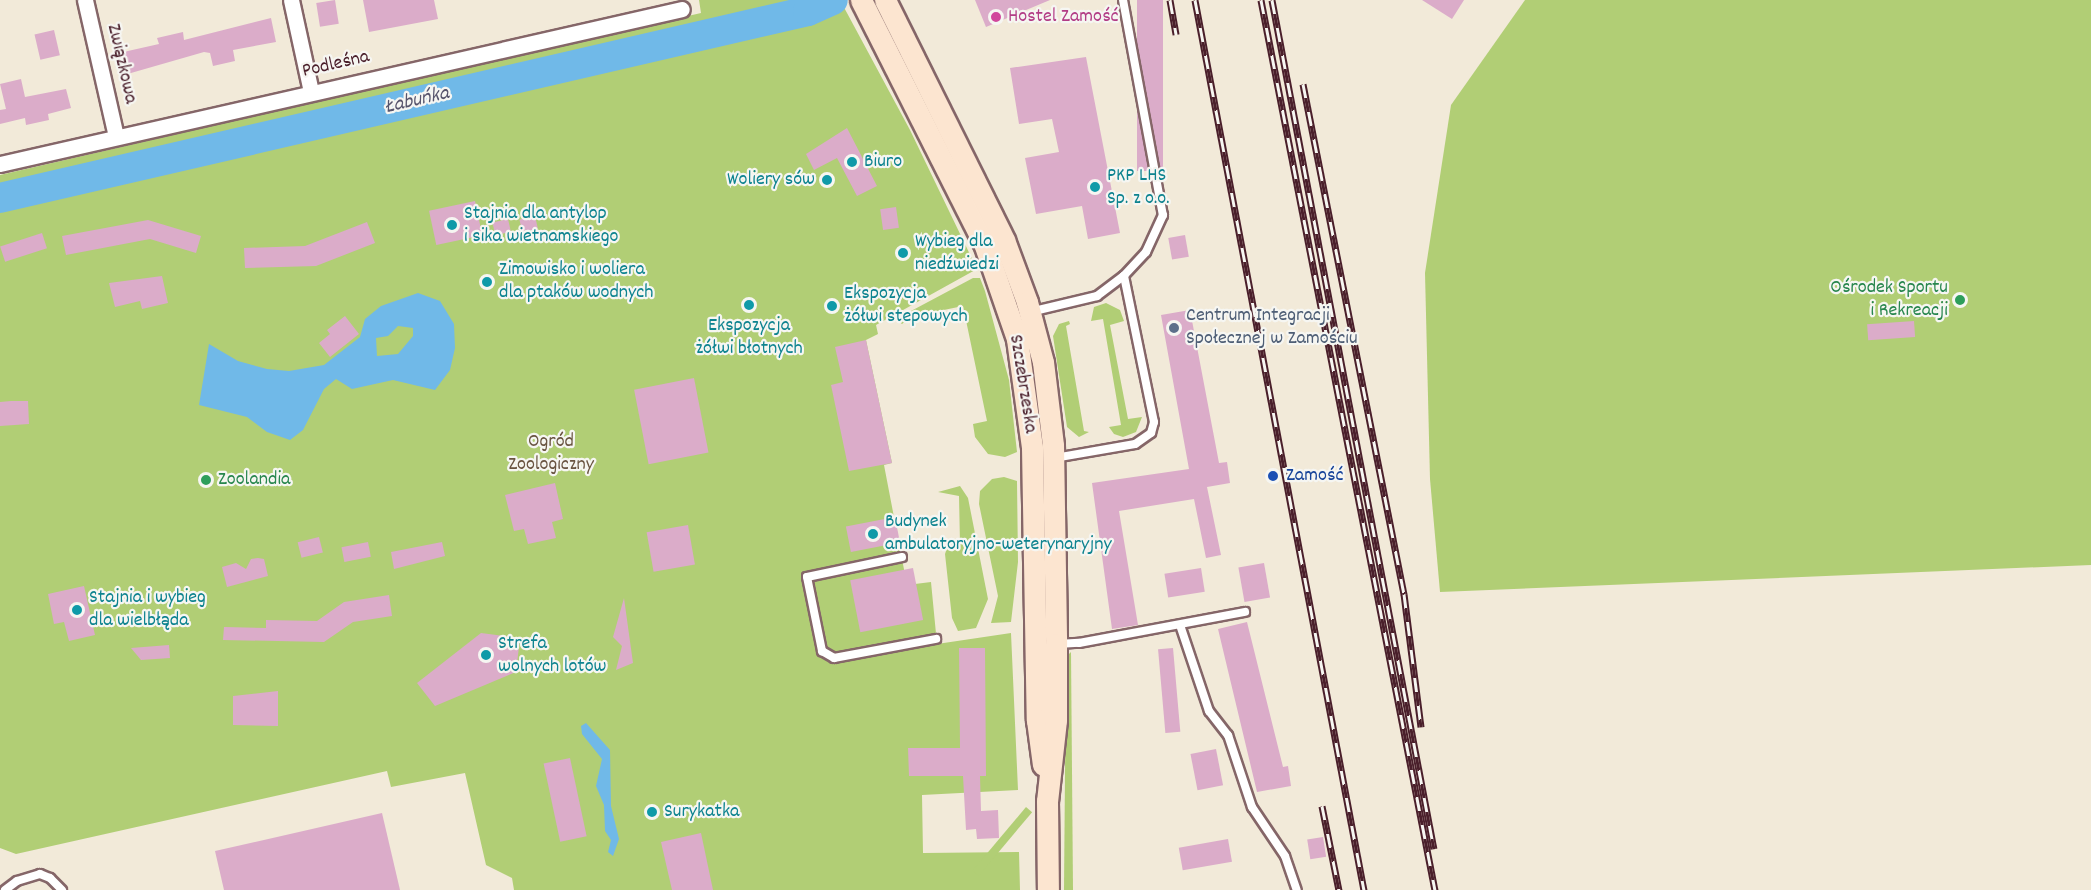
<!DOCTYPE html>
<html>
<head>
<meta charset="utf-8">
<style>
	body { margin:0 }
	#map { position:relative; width:2091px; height:890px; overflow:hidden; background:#f2ead9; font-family:Dekko,sans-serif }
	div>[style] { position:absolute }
	.green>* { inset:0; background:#b1ce75; transform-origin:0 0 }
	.water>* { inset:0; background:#70b9e8 }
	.river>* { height:30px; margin:-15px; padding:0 15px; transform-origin:15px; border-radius:15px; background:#70b9e8 }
	.building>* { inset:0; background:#dbacc9; transform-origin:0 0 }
	.roads { filter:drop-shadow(2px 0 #856668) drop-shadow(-2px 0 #856668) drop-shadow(0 2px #856668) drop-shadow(0 -2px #856668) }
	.lane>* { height:8px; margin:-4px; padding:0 4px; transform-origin:4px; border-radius:4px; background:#fff }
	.street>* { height:15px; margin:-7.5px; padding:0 7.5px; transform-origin:7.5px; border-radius:7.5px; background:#fff }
	.secondary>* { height:21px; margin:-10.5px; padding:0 10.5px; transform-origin:10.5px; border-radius:10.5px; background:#fce5d0 }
	.rail>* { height:7px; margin-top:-3.5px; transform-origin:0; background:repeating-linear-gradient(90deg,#f6f6f2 0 14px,#4a1f2b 0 28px); box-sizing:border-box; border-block:2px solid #4a1f2b }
	.dots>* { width:16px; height:16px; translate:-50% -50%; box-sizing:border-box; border:3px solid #f6f6f2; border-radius:50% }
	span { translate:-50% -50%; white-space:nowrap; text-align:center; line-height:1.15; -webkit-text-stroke:4.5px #f6f6f2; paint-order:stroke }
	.hotel-label { font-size:20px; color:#b23c85 }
	.left { translate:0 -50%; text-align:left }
	.street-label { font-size:20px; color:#4a1f2b }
	.culture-label { font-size:20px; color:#0d838f }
	.right { translate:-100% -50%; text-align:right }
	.leisure-label { font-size:20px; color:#27864d }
	.service-label { font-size:20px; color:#4e5e75 }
	.park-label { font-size:20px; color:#695441 }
	.transit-label { font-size:20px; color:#164399 }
	.water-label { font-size:21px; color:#57556d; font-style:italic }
</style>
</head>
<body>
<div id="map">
	<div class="green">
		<i style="clip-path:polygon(699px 0,840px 0,910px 130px,977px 269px,876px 325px,878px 334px,866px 340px,892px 463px,884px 465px,907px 585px,931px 582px,937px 644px,1011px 633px,1018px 790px,922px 795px,923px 853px,1019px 852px,1020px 890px,514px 890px,512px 878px,486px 865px,465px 773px,391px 787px,387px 771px,16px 854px,0 848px,0 175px,701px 13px)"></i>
		<i style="clip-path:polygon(1525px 0,2091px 0,2091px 565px,1440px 592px,1430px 479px,1425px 273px,1451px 105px)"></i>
		<i style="clip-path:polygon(973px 278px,980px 278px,985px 291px,1009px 380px,1017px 452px,1005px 457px,988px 454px,975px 437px,973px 424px,987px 421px,963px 306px,910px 317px,902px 324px,896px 319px)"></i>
		<i style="clip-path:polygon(1106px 303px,1120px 310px,1124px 321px,1110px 325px,1128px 419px,1142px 417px,1136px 432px,1123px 437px,1114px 434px,1109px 427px,1121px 425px,1103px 319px,1091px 321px,1094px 307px)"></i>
		<i style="clip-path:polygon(1069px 321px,1070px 324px,1066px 326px,1084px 431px,1089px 432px,1079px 437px,1067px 427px,1053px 336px,1059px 324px)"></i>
		<i style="clip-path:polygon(1004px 477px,1017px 481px,1018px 562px,1011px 622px,991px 623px,998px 596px,979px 504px,980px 491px,992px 479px)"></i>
		<i style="clip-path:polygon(960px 486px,968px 498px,988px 599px,976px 628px,958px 631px,952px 618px,945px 554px,948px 545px,960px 544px,959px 496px,938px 492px)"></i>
		<i style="clip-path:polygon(1071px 652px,1073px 890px,1064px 890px,1066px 657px)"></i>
		<i style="left:1026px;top:807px;width:8px;height:83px;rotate:40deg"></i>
	</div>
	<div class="water">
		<i style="clip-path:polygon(evenodd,418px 293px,440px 301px,454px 324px,455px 348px,450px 370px,435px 390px,393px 380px,352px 389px,336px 379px,324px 389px,303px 430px,290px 440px,267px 432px,247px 417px,199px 405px,209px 344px,238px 361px,267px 369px,289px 371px,324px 365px,360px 337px,365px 319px,381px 306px,418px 293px,398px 326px,413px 328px,413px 336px,398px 354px,377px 356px,376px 338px,388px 336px,398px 326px)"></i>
		<i style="clip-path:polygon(586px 723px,610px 750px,611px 806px,619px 839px,613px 856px,608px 852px,611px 840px,605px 831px,604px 805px,596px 786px,602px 759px,582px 734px,581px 726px)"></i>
	</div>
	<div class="river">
		<i style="left:0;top:198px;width:829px;rotate:-13.03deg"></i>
		<i style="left:808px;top:11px;width:27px;rotate:-24deg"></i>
	</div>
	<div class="building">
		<i style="left:335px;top:0;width:24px;height:19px;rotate:81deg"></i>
		<i style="clip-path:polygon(363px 0,434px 0,438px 19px,369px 32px)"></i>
		<i style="clip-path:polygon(975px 0,1050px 0,986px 27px)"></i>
		<i style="left:1137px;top:0;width:26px;height:171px"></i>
		<i style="clip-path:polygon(1422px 0,1464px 0,1452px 19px)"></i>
		<i style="clip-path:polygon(271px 18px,276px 42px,233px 50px,235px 61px,213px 66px,210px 53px,204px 52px,124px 75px,119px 53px,159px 44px,157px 38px,183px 32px,184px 40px)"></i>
		<i style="left:54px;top:30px;width:26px;height:20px;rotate:77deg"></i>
		<i style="clip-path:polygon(1086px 57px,1120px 233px,1088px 239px,1082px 206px,1036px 214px,1025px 158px,1059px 152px,1052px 119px,1019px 124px,1010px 68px)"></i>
		<i style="clip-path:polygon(21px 79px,25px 97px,66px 89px,71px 108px,48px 114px,49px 120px,26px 125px,25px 118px,0 124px,0 110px,6px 109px,0 84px)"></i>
		<i style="clip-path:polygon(847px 128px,877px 186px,857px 196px,837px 158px,814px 170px,806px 154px)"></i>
		<i style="left:475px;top:201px;width:35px;height:47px;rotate:78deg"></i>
		<i style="left:896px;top:207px;width:21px;height:16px;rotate:82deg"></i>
		<i style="left:535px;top:216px;width:13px;height:16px;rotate:77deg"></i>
		<i style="left:508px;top:219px;width:13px;height:16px;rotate:77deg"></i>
		<i style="clip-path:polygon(148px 220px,201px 236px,196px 253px,150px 239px,66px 255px,62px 236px)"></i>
		<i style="clip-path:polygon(367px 222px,375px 243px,316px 266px,245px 268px,244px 248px,305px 246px)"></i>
		<i style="left:42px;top:233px;width:16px;height:44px;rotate:72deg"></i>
		<i style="left:1185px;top:235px;width:22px;height:17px;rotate:80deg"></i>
		<i style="clip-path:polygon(162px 276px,168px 303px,142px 309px,140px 301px,115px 307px,109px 283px)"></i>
		<i style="clip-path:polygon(1190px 310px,1219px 463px,1227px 462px,1230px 483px,1207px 487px,1221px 555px,1206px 558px,1194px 499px,1119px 511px,1138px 625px,1112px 629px,1092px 483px,1189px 469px,1161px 315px)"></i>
		<i style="clip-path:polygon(345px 316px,359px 334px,330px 357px,319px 343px,330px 334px,327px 330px)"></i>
		<i style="left:1914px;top:321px;width:16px;height:47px;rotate:86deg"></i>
		<i style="clip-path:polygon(866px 340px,892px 463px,849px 471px,831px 385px,843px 382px,835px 347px)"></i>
		<i style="left:694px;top:378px;width:76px;height:61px;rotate:79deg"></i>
		<i style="clip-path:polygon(11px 401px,28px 401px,29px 424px,0 426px,0 402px)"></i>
		<i style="clip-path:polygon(555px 483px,563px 519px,552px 522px,556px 538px,528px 544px,524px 529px,514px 531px,505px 495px)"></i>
		<i style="left:895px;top:517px;width:26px;height:50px;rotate:79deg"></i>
		<i style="left:688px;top:525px;width:40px;height:42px;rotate:80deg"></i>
		<i style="left:319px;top:537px;width:16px;height:22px;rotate:76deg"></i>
		<i style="left:368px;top:542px;width:15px;height:27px;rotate:79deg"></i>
		<i style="clip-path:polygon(442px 542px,445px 556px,394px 569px,391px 552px)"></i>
		<i style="clip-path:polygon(258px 558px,264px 559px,268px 576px,227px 587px,222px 567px,236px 563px,246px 569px,251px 559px)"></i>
		<i style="left:1264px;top:563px;width:35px;height:26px;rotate:80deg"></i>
		<i style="left:913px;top:568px;width:53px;height:64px;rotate:79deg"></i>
		<i style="left:1201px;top:568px;width:24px;height:37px;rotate:81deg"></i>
		<i style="clip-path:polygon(84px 586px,95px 635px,69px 641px,64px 622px,54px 624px,48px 594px)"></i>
		<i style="clip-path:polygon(389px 595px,392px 616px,353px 622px,324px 642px,223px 640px,224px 627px,266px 628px,266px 620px,317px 621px,344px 602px)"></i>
		<i style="clip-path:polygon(624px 598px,633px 663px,616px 670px,622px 646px,613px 637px)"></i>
		<i style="clip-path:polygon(1247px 622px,1283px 767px,1288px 766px,1291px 786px,1257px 792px,1218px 629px)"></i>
		<i style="clip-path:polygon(481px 633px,520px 638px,516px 672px,435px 706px,417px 683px)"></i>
		<i style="clip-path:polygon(169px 645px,170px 658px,141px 660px,131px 648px)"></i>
		<i style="clip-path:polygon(959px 648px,985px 648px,986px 776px,980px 776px,981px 811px,998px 810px,999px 838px,977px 839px,976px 829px,966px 830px,963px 776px,909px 776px,908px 748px,960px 748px)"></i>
		<i style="left:1173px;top:648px;width:84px;height:15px;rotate:85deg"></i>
		<i style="clip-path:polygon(278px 691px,278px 726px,233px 725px,233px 696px)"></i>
		<i style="left:1216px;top:749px;width:37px;height:26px;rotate:79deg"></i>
		<i style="left:570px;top:758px;width:80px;height:27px;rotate:78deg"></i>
		<i style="clip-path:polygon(382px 813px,400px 890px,224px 890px,215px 851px)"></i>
		<i style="clip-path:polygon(701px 833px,713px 890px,672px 890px,661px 842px)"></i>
		<i style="left:1323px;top:837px;width:20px;height:16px;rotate:81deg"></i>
		<i style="left:1228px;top:839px;width:23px;height:50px;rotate:80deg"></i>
	</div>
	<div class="roads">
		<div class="lane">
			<i style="left:1123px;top:0;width:219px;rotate:79.5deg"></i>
			<i style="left:1163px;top:215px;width:41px;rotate:114.7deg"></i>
			<i style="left:1146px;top:252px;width:33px;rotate:133deg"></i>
			<i style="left:1030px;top:312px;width:69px;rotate:-13.4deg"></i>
			<i style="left:1097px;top:296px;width:34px;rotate:-37deg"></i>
			<i style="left:1124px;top:276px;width:149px;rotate:78.4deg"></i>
			<i style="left:1154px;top:422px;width:11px;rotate:105deg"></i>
			<i style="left:1151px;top:433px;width:19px;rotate:145deg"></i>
			<i style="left:1135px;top:444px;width:81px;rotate:170.1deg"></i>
			<i style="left:902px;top:557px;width:97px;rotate:168.1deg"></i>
			<i style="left:807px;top:577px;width:76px;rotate:78.5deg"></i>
			<i style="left:822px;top:651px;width:14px;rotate:30deg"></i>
			<i style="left:834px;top:658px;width:104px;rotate:-10.6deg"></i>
			<i style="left:1180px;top:625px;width:91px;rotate:71.4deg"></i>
			<i style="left:1209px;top:711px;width:31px;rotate:52deg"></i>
			<i style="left:1228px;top:735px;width:76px;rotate:71.6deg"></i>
			<i style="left:1252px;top:807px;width:59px;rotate:56deg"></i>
			<i style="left:1285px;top:856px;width:36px;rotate:71deg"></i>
			<i style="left:1057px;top:644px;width:22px;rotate:-3deg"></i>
			<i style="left:1079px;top:643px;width:169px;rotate:-10.6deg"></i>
			<i style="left:5px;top:890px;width:15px;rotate:-37deg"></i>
			<i style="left:17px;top:881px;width:24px;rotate:-17deg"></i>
			<i style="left:40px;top:874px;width:11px;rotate:22deg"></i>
			<i style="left:50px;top:878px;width:17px;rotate:45deg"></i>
		</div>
		<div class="street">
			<i style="left:85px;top:0;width:140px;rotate:77.2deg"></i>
			<i style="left:291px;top:0;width:94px;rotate:77.7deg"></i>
			<i style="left:0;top:164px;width:699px;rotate:-12.8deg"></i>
		</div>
		<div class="secondary">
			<i style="left:861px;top:0;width:272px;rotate:63.2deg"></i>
			<i style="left:984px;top:243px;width:102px;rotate:71deg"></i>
			<i style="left:1017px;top:339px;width:109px;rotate:82.1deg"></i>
			<i style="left:1032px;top:447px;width:273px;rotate:89deg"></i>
			<i style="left:1037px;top:720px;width:45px;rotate:82.4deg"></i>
			<i style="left:885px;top:0;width:268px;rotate:63.6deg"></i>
			<i style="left:1004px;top:240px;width:66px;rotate:69.6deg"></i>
			<i style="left:1027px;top:302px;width:62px;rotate:75.1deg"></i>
			<i style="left:1043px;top:362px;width:84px;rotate:83.1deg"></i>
			<i style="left:1053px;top:445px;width:199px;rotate:89.1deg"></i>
			<i style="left:1056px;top:644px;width:76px;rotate:90deg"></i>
			<i style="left:1056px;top:720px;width:81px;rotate:96.3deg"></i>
			<i style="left:1047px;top:801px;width:89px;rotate:89.4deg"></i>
		</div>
	</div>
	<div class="rail">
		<i style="left:1170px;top:0;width:35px;rotate:80deg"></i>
		<i style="left:1195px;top:0;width:906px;rotate:79.25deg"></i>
		<i style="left:1261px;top:0;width:907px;rotate:78.94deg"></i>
		<i style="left:1272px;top:0;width:864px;rotate:79.2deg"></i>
		<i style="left:1303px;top:84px;width:520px;rotate:78.8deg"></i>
		<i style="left:1404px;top:594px;width:134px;rotate:82.7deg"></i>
		<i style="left:1322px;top:806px;width:86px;rotate:78.6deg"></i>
	</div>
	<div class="dots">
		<i style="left:996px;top:17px;background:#d1479c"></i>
		<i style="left:852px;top:162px;background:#0f9aa8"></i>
		<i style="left:827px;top:180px;background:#0f9aa8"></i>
		<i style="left:1095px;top:187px;background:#0f9aa8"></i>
		<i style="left:452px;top:225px;background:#0f9aa8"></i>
		<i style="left:903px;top:253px;background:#0f9aa8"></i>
		<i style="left:487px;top:282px;background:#0f9aa8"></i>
		<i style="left:1960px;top:300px;background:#2e9e5b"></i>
		<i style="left:749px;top:305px;background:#0f9aa8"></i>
		<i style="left:832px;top:306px;background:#0f9aa8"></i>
		<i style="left:1174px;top:328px;background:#5c6f8a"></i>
		<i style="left:1273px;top:476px;background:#1a4fb4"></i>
		<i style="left:206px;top:480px;background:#2e9e5b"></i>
		<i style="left:873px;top:534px;background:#0f9aa8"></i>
		<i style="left:77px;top:610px;background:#0f9aa8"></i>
		<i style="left:486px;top:655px;background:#0f9aa8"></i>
		<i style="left:652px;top:812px;background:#0f9aa8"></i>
	</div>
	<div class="hotel-label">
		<span class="left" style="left:1008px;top:17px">Hostel Zamość</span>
	</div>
	<div class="street-label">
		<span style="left:121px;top:64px;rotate:77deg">Związkowa</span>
		<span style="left:336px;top:65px;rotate:-13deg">Podleśna</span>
		<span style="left:1022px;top:384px;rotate:81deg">Szczebrzeska</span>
	</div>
	<div class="culture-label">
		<span class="left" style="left:864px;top:162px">Biuro</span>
		<span class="left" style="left:1107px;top:188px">PKP LHS<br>Sp. z o.o.</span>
		<span class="right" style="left:815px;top:180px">Woliery sów</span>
		<span class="left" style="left:464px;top:226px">Stajnia dla antylop<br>i sika wietnamskiego</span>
		<span class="left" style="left:915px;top:254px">Wybieg dla<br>niedźwiedzi</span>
		<span class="left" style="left:499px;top:282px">Zimowisko i woliera<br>dla ptaków wodnych</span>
		<span class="left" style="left:844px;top:306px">Ekspozycja<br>żółwi stepowych</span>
		<span style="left:749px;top:338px">Ekspozycja<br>żółwi błotnych</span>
		<span class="left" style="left:885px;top:534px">Budynek<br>ambulatoryjno-weterynaryjny</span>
		<span class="left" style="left:89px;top:610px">Stajnia i wybieg<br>dla wielbłąda</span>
		<span class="left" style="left:498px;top:656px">Strefa<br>wolnych lotów</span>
		<span class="left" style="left:664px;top:812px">Surykatka</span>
	</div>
	<div class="leisure-label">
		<span class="right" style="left:1948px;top:300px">Ośrodek Sportu<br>i Rekreacji</span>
		<span class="left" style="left:218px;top:480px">Zoolandia</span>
	</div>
	<div class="service-label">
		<span class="left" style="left:1186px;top:328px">Centrum Integracji<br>Społecznej w Zamościu</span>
	</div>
	<div class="park-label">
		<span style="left:551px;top:454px">Ogród<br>Zoologiczny</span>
	</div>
	<div class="transit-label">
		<span class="left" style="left:1286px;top:476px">Zamość</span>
	</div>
	<div class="water-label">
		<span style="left:417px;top:101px;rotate:-13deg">Łabuńka</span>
	</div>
</div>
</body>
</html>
